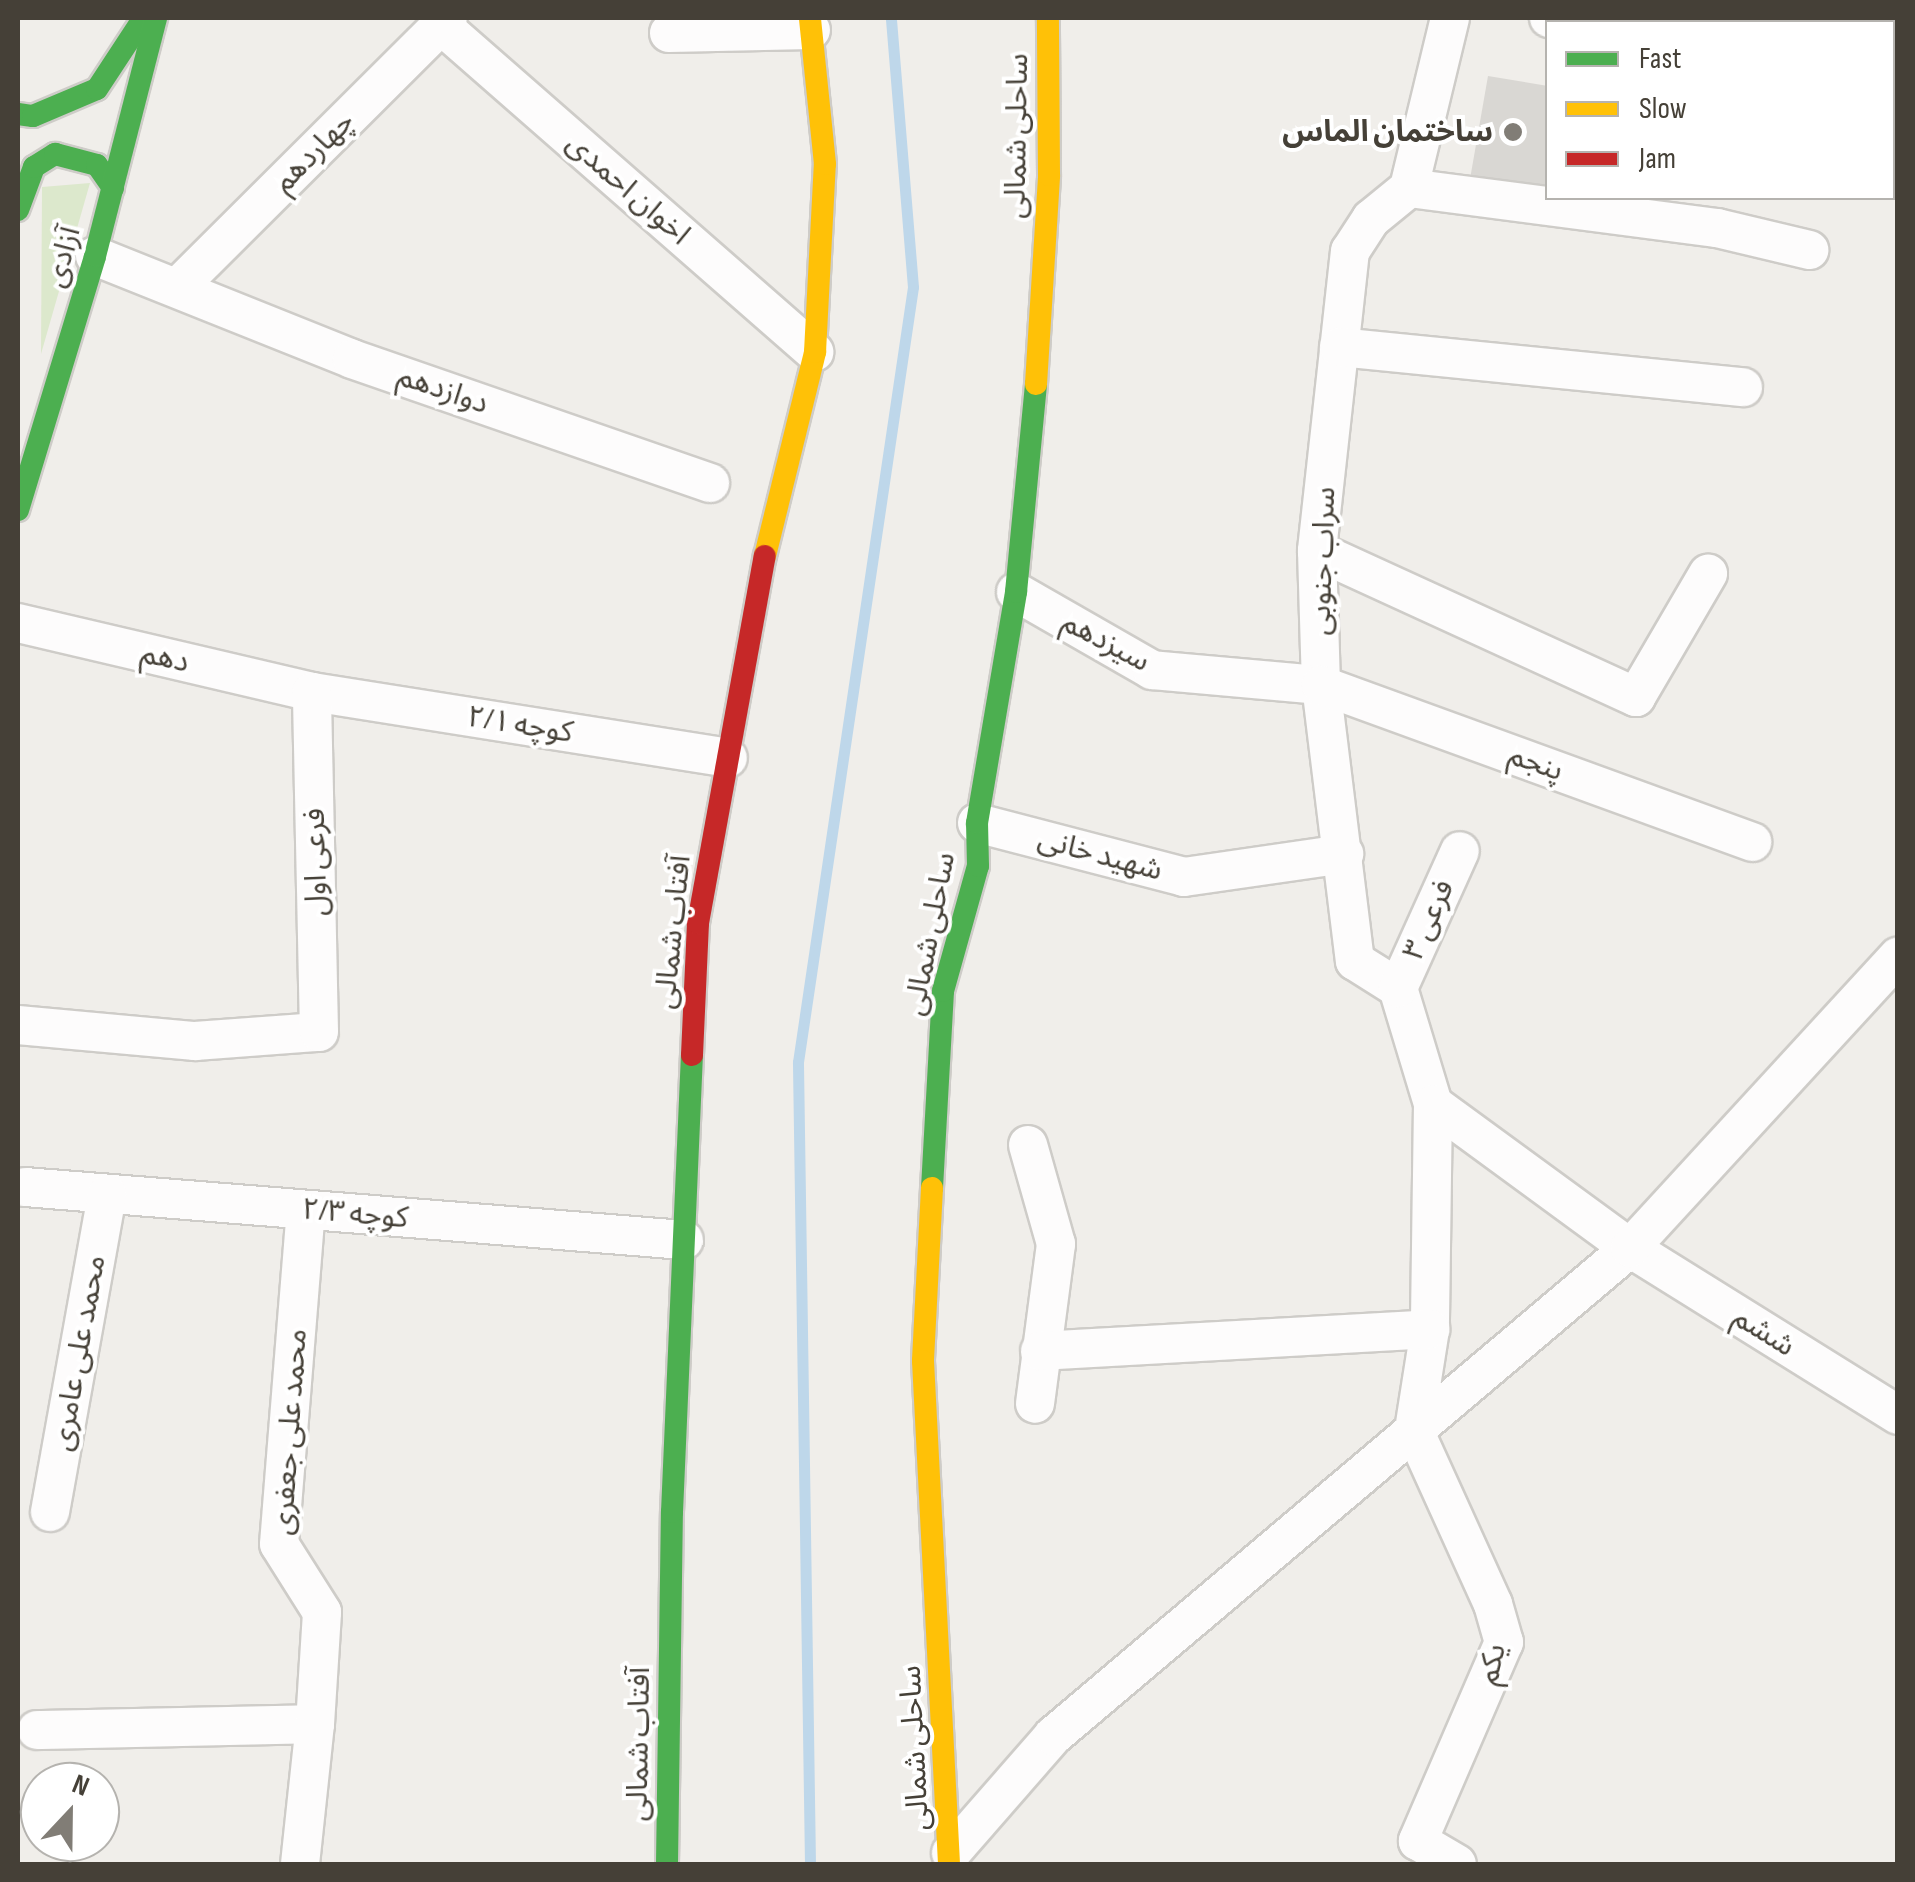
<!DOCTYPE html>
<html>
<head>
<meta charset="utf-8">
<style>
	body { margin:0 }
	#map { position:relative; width:1915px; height:1882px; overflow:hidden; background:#f0eeea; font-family:"Sofia Sans Condensed","Noto Sans Arabic",sans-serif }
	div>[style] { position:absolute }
	.green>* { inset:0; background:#dce8cc }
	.stream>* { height:11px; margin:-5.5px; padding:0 5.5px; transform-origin:5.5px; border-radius:5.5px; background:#bed7ea }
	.building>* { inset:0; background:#d9d7d3 }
	.roads { filter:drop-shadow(2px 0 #ceccc8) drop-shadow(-2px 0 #ceccc8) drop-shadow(0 2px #ceccc8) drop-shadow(0 -2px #ceccc8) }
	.street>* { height:38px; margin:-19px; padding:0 19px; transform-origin:19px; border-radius:19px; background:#fdfcfc }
	.fast>* { height:22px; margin:-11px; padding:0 11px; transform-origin:11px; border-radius:11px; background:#4caf50 }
	.slow>* { height:22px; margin:-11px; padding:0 11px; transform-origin:11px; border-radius:11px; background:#ffc107 }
	.jam>* { height:22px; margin:-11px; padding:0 11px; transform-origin:11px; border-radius:11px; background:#c62828 }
	.dots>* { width:28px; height:28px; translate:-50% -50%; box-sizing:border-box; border:5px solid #fff; border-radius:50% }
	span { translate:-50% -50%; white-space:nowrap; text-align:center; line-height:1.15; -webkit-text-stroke:8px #fff; paint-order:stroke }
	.poi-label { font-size:30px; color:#454037; font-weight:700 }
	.right { translate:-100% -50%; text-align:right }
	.street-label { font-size:30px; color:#454037 }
	.frame { position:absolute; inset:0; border:20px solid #454037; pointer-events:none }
	.legend { position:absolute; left:1545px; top:20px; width:350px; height:180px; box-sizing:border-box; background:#fff; border:2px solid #b5b3af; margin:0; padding:12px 18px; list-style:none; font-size:30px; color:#454037 }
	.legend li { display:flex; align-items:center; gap:20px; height:50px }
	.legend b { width:50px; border:2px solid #b5b3af }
	.north { position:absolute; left:20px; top:1762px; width:100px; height:100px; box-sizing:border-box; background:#fff; border:2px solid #b5b3af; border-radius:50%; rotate:22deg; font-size:28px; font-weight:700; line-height:40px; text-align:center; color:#454037 }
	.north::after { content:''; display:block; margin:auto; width:35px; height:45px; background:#817d76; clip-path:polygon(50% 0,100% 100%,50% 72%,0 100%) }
</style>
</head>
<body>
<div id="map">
	<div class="green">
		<i style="clip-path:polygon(90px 183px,41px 354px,42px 187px)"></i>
	</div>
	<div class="stream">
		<i style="left:810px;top:1864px;width:802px;rotate:-90.86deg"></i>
		<i style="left:798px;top:1062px;width:783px;rotate:-81.56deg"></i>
		<i style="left:913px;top:287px;width:270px;rotate:-94.7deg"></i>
	</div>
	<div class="building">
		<i style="clip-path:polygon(1488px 76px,1548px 86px,1548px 192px,1470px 179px)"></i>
	</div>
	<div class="roads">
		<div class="street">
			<i style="left:1450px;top:18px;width:175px;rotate:103.6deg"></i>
			<i style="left:1409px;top:188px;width:49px;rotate:140.8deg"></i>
			<i style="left:1371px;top:219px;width:38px;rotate:123deg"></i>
			<i style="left:1350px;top:251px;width:302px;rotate:96.3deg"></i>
			<i style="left:1317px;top:551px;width:134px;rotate:88.3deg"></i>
			<i style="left:1321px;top:685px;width:278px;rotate:83deg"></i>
			<i style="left:1355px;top:961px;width:51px;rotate:32.1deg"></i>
			<i style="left:1398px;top:988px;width:121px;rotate:73.2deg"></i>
			<i style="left:1433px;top:1104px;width:244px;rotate:36.2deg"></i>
			<i style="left:1630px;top:1248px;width:316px;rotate:31.9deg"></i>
			<i style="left:1549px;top:18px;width:16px;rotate:15deg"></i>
			<i style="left:442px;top:26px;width:495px;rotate:41.2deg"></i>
			<i style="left:669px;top:33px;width:142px;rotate:-1.2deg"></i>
			<i style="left:1409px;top:188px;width:311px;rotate:7.4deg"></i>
			<i style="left:1717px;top:228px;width:95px;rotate:13.4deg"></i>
			<i style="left:95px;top:256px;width:277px;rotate:21.8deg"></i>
			<i style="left:352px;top:359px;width:379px;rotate:19.1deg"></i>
			<i style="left:180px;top:285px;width:378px;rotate:-44.9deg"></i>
			<i style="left:1339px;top:347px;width:406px;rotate:5.7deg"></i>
			<i style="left:1317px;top:551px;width:351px;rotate:24.6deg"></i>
			<i style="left:1636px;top:697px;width:143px;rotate:-59.7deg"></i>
			<i style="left:1016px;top:592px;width:157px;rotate:29.8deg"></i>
			<i style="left:1152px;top:670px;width:170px;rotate:5.1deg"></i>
			<i style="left:1321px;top:685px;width:459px;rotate:20deg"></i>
			<i style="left:18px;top:623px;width:302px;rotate:13.2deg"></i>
			<i style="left:312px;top:692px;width:421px;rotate:9deg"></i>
			<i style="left:977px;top:823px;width:214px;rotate:14.6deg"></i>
			<i style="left:1184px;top:877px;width:162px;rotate:-8.2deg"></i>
			<i style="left:1398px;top:988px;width:150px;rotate:-65.7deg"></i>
			<i style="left:18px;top:1025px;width:178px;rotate:5.2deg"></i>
			<i style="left:195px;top:1041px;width:124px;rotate:-4.2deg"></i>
			<i style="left:319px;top:1032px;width:340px;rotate:-91.2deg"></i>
			<i style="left:1433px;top:1104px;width:225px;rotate:90.8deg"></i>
			<i style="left:1430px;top:1329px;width:102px;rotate:99deg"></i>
			<i style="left:1414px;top:1430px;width:191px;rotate:65.6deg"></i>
			<i style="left:1493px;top:1604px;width:40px;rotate:74deg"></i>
			<i style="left:1504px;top:1642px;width:217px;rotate:113.4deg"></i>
			<i style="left:1418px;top:1841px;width:45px;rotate:30.5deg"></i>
			<i style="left:1028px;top:1145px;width:103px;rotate:74.2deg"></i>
			<i style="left:1056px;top:1244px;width:161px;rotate:97.5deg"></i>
			<i style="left:25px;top:1187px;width:661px;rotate:4.6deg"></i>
			<i style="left:1040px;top:1351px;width:391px;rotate:-3.2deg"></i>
			<i style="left:50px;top:1512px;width:323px;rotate:-79.8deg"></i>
			<i style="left:37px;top:1730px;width:278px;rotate:-1.2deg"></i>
			<i style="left:315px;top:1724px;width:112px;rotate:-86.4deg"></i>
			<i style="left:322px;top:1612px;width:80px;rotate:-122.3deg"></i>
			<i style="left:279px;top:1544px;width:335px;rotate:-85.4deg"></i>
			<i style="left:951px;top:1853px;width:155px;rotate:-48.9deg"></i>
			<i style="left:1053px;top:1736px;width:756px;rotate:-40.22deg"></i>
			<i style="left:1630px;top:1248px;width:396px;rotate:-47.4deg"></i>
			<i style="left:300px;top:1864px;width:141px;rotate:-83.9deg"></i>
		</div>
		<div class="fast">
			<i style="left:18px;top:114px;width:15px;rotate:8deg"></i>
			<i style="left:33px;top:116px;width:69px;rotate:-22.9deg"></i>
			<i style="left:97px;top:89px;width:77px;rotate:-56.7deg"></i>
			<i style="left:18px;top:210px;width:46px;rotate:-69.6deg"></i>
			<i style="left:34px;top:167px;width:25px;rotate:-32deg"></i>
			<i style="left:55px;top:154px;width:43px;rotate:14.7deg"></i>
			<i style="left:97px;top:165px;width:28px;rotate:55deg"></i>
			<i style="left:18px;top:510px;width:265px;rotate:-73.1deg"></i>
			<i style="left:95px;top:256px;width:246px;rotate:-75.6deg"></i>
			<i style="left:932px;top:1188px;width:197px;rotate:-86.8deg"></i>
			<i style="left:943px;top:991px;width:130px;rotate:-74.4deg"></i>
			<i style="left:978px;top:866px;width:43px;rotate:-91.3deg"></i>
			<i style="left:977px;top:823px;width:234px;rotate:-80.4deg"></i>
			<i style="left:1016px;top:592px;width:209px;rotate:-84.5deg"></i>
			<i style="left:667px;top:1864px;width:352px;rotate:-89.2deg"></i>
			<i style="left:672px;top:1512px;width:457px;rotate:-87.5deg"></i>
		</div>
		<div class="slow">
			<i style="left:1036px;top:384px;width:209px;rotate:-86.4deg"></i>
			<i style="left:1049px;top:175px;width:157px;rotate:-90.4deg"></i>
			<i style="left:765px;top:556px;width:210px;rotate:-76.2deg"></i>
			<i style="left:815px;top:352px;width:188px;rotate:-87deg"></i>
			<i style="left:825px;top:164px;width:147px;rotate:-95.9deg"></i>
			<i style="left:932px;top:1188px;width:173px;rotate:93deg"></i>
			<i style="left:923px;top:1361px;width:504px;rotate:87.04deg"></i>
		</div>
		<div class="jam">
			<i style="left:692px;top:1055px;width:132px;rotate:-87.4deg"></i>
			<i style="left:698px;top:923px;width:373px;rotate:-79.7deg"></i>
		</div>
	</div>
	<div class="dots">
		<i style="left:1513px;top:132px;background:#817d76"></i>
	</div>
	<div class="poi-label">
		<span class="right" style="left:1493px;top:132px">ساختمان الماس</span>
	</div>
	<div class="street-label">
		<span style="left:1017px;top:136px;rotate:-89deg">ساحلی شمالی</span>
		<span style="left:314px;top:152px;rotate:-45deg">چهاردهم</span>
		<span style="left:628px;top:189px;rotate:41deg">اخوان احمدی</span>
		<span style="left:63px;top:257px;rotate:-74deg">آزادی</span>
		<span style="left:443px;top:390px;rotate:19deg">دوازدهم</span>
		<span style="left:1323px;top:561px;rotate:-88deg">سراب جنوبی</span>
		<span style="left:1106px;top:642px;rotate:28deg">سیزدهم</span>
		<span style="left:165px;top:658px;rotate:13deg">دهم</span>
		<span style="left:520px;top:725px;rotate:9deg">کوچه ۲/۱</span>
		<span style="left:1536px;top:763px;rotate:20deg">پنجم</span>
		<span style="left:1100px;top:855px;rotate:15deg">شهید خانی</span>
		<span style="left:316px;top:862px;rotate:-91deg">فرعی اول</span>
		<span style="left:1429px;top:920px;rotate:-66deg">فرعی ۳</span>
		<span style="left:673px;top:932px;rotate:-84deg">آفتاب شمالی</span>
		<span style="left:930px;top:934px;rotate:-79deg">ساحلی شمالی</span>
		<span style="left:355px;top:1214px;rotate:5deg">کوچه ۲/۳</span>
		<span style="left:1764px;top:1332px;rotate:32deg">ششم</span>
		<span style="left:79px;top:1353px;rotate:-80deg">محمد علی عامری</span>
		<span style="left:290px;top:1432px;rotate:-86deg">محمد علی جعفری</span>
		<span style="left:1492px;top:1664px;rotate:-76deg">یکم</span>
		<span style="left:639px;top:1744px;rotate:-89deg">آفتاب شمالی</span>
		<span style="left:915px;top:1748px;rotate:-93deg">ساحلی شمالی</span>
	</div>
	<div class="frame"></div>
	<ul class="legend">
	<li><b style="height:12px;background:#4caf50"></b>Fast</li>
	<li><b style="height:12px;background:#ffc107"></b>Slow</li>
	<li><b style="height:12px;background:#c62828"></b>Jam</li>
	</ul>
	<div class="north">N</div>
</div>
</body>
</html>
